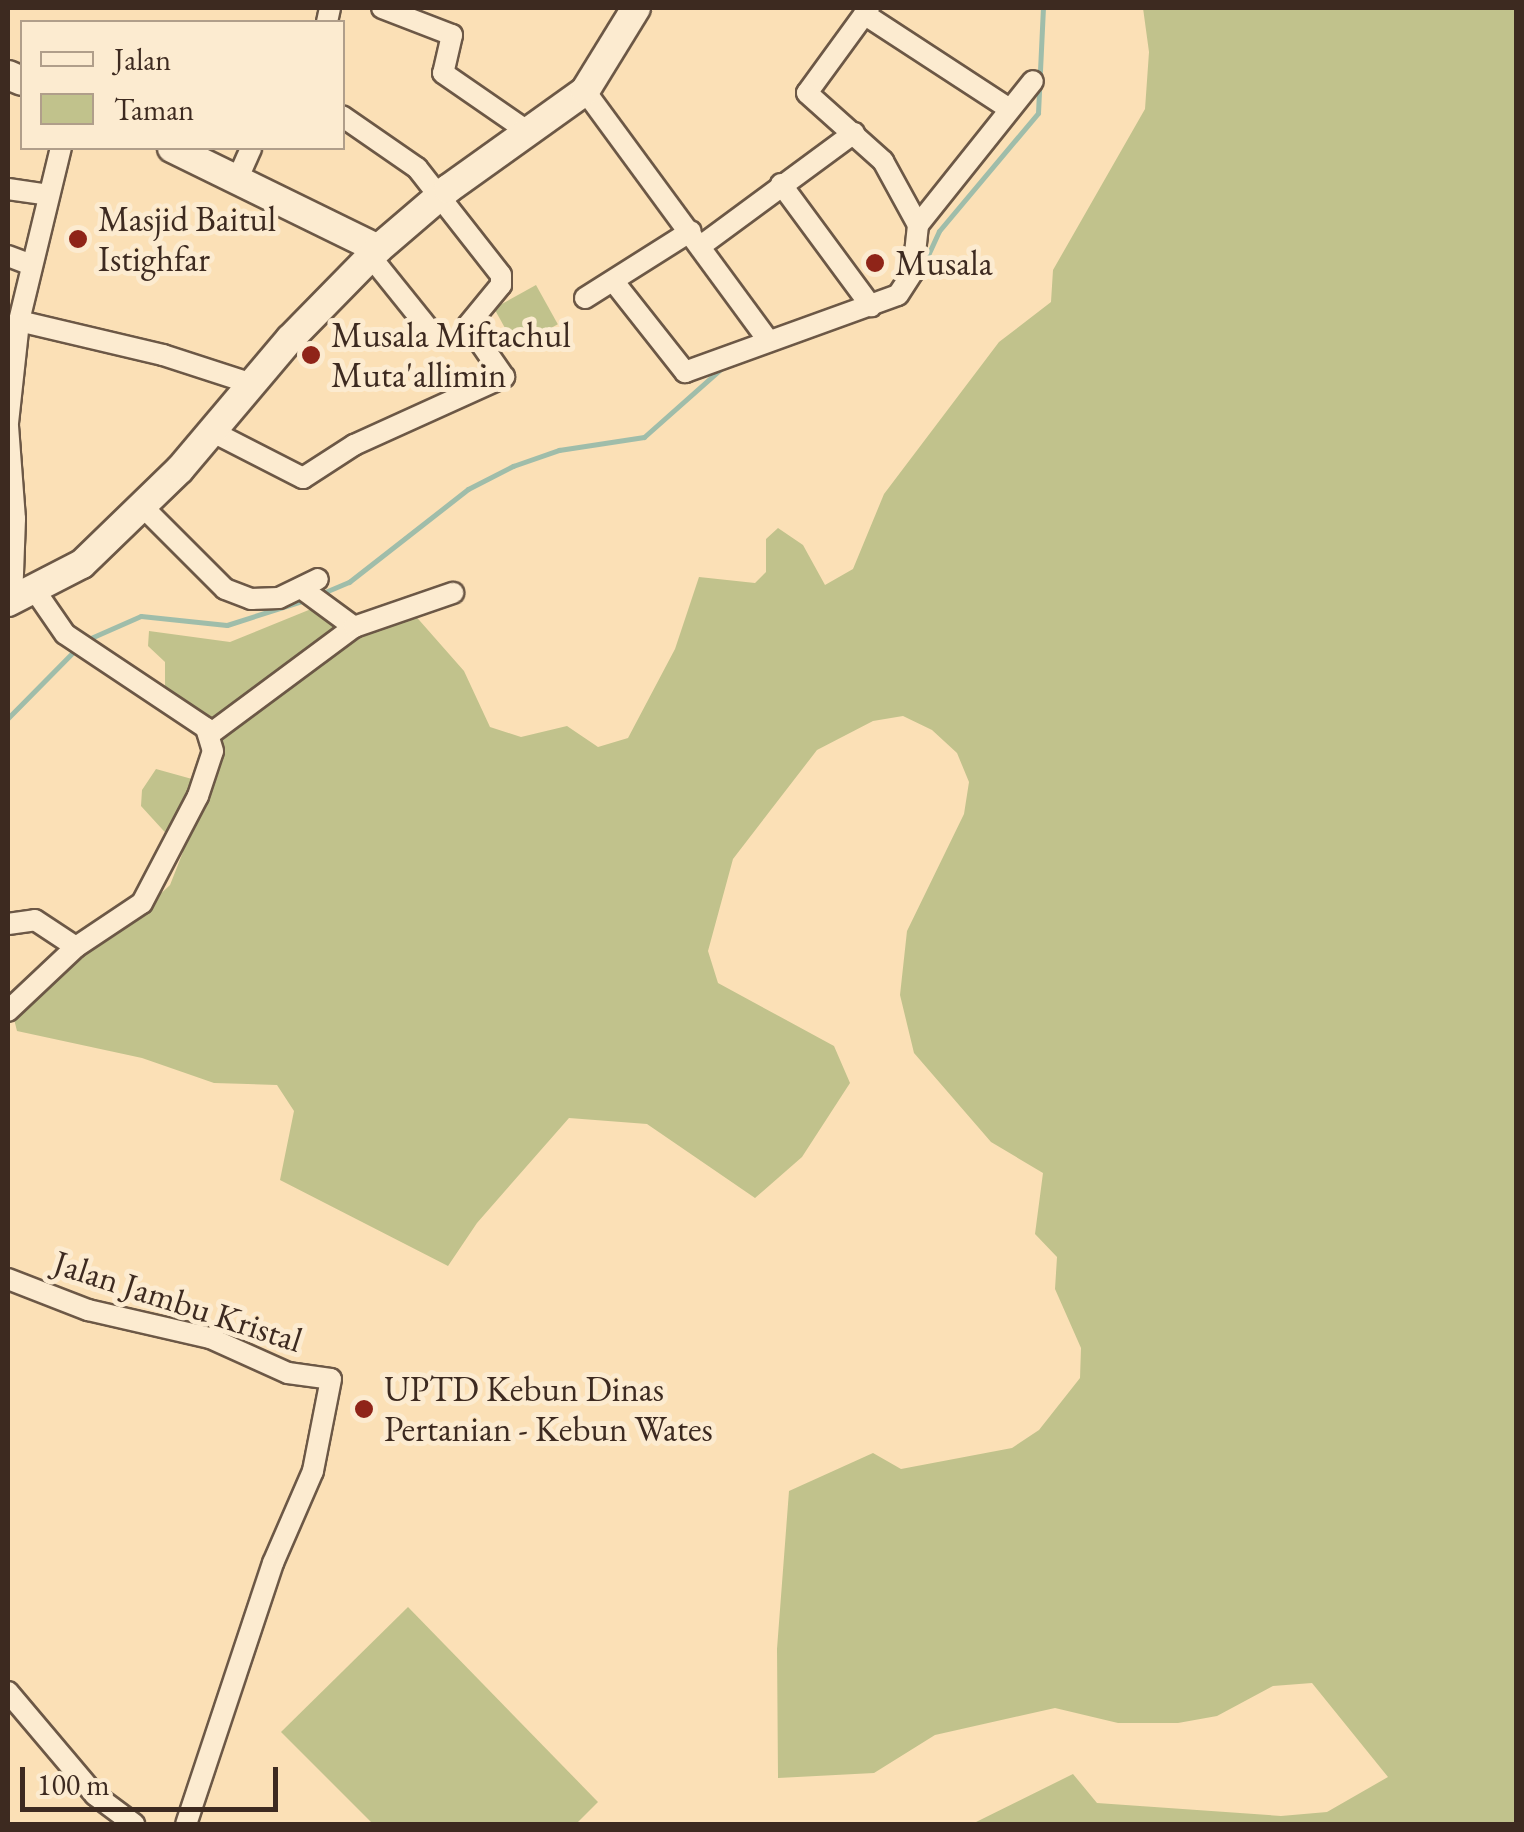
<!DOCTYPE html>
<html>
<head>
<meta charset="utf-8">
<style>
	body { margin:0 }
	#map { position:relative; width:1524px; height:1832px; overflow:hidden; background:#fbe0b6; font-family:"EB Garamond",serif }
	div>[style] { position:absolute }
	.green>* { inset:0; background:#c1c28c; transform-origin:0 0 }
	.stream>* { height:5px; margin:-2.5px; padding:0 2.5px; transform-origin:2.5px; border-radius:2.5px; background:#9fbdaa }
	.roads { filter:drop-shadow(2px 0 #6c5846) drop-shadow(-2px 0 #6c5846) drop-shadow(0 2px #6c5846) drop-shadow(0 -2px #6c5846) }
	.street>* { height:20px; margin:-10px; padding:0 10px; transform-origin:10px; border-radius:10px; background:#fcebd0 }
	.secondary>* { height:28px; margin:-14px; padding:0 14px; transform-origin:14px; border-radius:14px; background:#fcebd0 }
	.dots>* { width:28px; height:28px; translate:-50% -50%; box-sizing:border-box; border:5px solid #fcebd0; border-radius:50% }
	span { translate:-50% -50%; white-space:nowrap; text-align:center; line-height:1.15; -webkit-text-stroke:10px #fcebd0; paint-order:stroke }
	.poi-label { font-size:35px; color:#3d2a20 }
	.left { translate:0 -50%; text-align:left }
	.street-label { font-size:35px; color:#3d2a20 }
	.frame { position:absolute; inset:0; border:10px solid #3d2a20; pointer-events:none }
	.legend { position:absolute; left:20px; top:20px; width:325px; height:130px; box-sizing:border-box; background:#fcebd0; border:2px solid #b09e8a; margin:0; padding:12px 18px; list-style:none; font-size:30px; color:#3d2a20 }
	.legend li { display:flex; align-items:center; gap:20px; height:50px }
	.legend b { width:50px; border:2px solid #b09e8a }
	.scale { position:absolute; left:20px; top:1767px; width:258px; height:45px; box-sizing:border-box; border:5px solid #3d2a20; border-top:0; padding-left:12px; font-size:30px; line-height:35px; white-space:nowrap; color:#3d2a20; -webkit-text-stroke:8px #fcebd0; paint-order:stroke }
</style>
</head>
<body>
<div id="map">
	<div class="green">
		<i style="clip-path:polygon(1143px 8px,1516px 8px,1516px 1824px,972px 1824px,1073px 1774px,1097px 1803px,1281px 1816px,1327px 1812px,1388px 1777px,1312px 1683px,1273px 1686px,1217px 1716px,1178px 1723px,1118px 1723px,1055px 1708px,935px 1735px,874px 1773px,778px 1778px,777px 1649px,789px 1491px,873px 1453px,901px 1469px,1012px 1448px,1039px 1430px,1080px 1378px,1081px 1348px,1055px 1289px,1057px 1257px,1035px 1234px,1043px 1173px,991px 1142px,914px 1053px,900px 995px,907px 931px,964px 814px,969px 782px,957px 753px,932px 730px,903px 716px,873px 721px,817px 750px,733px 859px,708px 951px,718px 983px,834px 1046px,850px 1083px,802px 1157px,755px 1198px,647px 1124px,569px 1118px,477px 1223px,448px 1266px,280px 1180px,294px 1111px,277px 1085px,214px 1083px,142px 1058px,17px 1031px,14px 1019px,52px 976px,118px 934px,170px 885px,183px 852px,141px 806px,142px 790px,156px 769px,192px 779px,221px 732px,165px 686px,165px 662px,148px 646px,149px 631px,230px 642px,321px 605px,345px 622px,405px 604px,464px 671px,490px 727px,521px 737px,567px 726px,598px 747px,628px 738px,675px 649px,699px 577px,755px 583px,766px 572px,766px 539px,778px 528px,803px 545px,825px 585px,853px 569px,884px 494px,999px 342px,1051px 302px,1053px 270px,1145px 109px,1149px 52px)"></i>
		<i style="left:536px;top:285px;width:45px;height:48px;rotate:61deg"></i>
		<i style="clip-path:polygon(408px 1607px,598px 1802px,576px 1824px,373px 1824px,281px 1732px)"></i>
	</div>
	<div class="stream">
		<i style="left:922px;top:268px;width:41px;rotate:-65.3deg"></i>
		<i style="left:939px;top:231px;width:154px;rotate:-50deg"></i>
		<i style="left:1038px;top:113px;width:105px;rotate:-87.3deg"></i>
		<i style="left:318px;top:595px;width:34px;rotate:-23deg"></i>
		<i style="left:349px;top:582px;width:151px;rotate:-38deg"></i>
		<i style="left:468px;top:489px;width:51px;rotate:-27.1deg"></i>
		<i style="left:513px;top:466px;width:49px;rotate:-19.2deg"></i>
		<i style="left:559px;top:450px;width:86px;rotate:-8.7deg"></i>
		<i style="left:644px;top:437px;width:108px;rotate:-41.6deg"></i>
		<i style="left:84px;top:641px;width:62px;rotate:-23.7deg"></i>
		<i style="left:141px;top:616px;width:86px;rotate:6deg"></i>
		<i style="left:227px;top:625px;width:85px;rotate:-17.8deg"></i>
		<i style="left:8px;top:718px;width:97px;rotate:-45.4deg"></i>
	</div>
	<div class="roads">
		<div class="street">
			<i style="left:382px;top:8px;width:75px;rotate:21.1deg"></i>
			<i style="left:452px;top:35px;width:39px;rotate:103deg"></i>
			<i style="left:443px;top:73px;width:106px;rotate:34.6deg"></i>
			<i style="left:869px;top:8px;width:105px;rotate:126.1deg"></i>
			<i style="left:807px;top:93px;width:102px;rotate:41.8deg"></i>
			<i style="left:883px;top:161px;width:73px;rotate:61.3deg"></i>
			<i style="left:864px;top:14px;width:174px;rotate:33.1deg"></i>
			<i style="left:327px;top:22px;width:14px;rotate:-78deg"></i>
			<i style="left:585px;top:91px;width:308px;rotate:53.7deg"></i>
			<i style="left:237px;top:180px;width:35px;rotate:-66deg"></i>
			<i style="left:781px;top:184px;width:152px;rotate:53.6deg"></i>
			<i style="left:8px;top:189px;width:41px;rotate:8.3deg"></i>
			<i style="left:702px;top:245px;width:189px;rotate:-36.4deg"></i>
			<i style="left:8px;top:256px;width:25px;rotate:21deg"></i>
			<i style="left:371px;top:257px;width:99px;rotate:51.2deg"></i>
			<i style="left:614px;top:282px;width:115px;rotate:51.7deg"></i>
			<i style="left:685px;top:372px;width:226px;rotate:-19.9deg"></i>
			<i style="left:898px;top:295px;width:27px;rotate:-57deg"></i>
			<i style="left:913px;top:272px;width:47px;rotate:-83.9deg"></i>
			<i style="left:918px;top:225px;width:184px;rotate:-51.4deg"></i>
			<i style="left:585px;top:298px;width:125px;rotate:-32.3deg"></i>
			<i style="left:19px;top:321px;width:148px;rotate:13.3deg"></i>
			<i style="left:163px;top:355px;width:94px;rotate:18deg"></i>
			<i style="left:8px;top:423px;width:103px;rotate:-83.8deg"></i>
			<i style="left:19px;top:321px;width:178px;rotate:-76.4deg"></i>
			<i style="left:8px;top:426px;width:93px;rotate:85.7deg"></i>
			<i style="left:15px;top:519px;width:81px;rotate:92.1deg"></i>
			<i style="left:213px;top:432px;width:101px;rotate:27.1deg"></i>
			<i style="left:303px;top:478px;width:61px;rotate:-32.9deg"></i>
			<i style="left:354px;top:445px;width:165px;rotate:-24.4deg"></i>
			<i style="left:504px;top:377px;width:63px;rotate:-124.7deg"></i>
			<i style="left:468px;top:325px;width:52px;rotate:-50.5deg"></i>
			<i style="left:501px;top:285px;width:10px;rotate:-90deg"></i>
			<i style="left:501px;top:275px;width:136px;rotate:-128.1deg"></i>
			<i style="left:417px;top:168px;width:91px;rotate:-145.3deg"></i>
			<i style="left:142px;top:506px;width:117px;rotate:45deg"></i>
			<i style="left:225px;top:589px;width:28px;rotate:21deg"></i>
			<i style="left:251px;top:599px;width:28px;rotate:-2deg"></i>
			<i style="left:279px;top:598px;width:43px;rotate:-26deg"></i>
			<i style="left:301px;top:588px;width:66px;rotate:36.3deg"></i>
			<i style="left:210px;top:734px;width:179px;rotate:-36.6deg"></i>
			<i style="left:354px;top:627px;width:105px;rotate:-19deg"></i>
			<i style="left:8px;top:924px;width:27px;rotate:-8deg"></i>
			<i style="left:35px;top:920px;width:49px;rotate:33.4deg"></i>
			<i style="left:8px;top:1011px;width:93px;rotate:-43.3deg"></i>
			<i style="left:76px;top:947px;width:79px;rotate:-33.7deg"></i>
			<i style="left:142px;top:903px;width:121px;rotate:-62.4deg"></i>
			<i style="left:198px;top:796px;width:47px;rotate:-71.6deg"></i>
			<i style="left:213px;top:751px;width:24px;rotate:-107deg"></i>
			<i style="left:206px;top:728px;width:169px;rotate:-146.3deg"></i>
			<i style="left:65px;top:634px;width:55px;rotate:-124.6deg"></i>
			<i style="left:8px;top:1279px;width:86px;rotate:21.2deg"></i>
			<i style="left:88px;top:1310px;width:125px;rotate:12.9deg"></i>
			<i style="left:210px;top:1338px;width:85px;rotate:24.2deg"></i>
			<i style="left:288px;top:1373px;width:43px;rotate:7.9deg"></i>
			<i style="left:331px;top:1379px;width:94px;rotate:101.1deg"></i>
			<i style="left:313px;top:1471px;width:100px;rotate:113.5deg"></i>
			<i style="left:273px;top:1563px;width:275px;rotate:108.4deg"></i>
			<i style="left:8px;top:1692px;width:135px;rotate:49.8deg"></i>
			<i style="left:95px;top:1795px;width:49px;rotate:36.6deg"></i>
		</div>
		<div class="secondary">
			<i style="left:8px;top:75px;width:15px;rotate:23deg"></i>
			<i style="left:172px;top:148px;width:229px;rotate:26.1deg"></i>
			<i style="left:8px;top:602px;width:83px;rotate:-27.2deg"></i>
			<i style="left:82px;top:564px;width:136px;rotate:-44.1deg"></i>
			<i style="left:180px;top:469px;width:170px;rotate:-49.8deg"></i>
			<i style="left:290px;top:339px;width:126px;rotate:-45.6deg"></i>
			<i style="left:378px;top:249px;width:92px;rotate:-40.6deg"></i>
			<i style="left:448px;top:189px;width:168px;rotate:-35.6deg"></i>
			<i style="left:585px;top:91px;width:97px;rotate:-58.4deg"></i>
		</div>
	</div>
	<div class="dots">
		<i style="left:78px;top:239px;background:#8f2418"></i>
		<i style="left:875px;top:263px;background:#8f2418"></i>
		<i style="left:311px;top:355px;background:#8f2418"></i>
		<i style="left:364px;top:1409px;background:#8f2418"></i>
	</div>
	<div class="poi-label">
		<span class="left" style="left:98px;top:239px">Masjid Baitul<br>Istighfar</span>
		<span class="left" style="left:895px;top:263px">Musala</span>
		<span class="left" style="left:331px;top:355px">Musala Miftachul<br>Muta'allimin</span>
		<span class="left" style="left:384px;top:1409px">UPTD Kebun Dinas<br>Pertanian - Kebun Wates</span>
	</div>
	<div class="street-label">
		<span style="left:178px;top:1301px;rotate:18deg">Jalan Jambu Kristal</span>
	</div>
	<div class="frame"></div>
	<ul class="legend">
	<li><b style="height:12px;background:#fcebd0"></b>Jalan</li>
	<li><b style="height:28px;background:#c1c28c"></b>Taman</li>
	</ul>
	<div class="scale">100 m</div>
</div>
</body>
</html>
